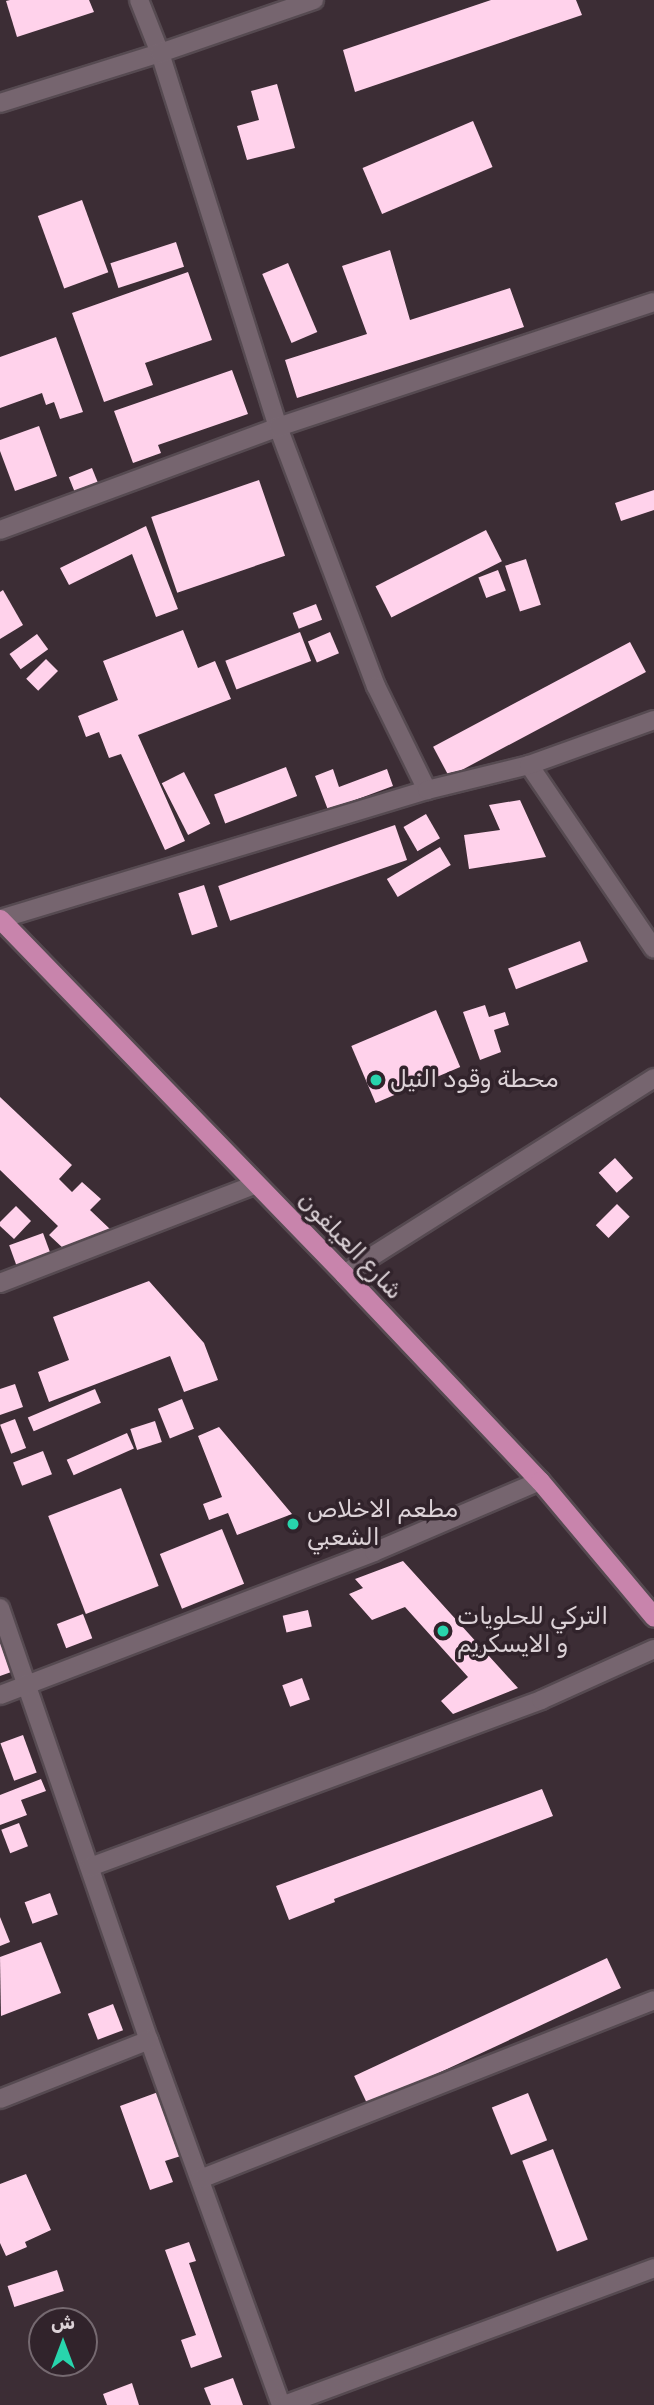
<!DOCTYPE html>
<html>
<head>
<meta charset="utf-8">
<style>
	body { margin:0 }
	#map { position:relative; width:654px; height:2405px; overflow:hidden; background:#3c2d35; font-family:Rubik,Vazirmatn,sans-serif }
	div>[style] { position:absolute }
	.building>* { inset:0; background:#ffd2eb; transform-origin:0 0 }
	.roads { filter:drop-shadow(2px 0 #564a51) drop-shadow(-2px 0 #564a51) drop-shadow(0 2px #564a51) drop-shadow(0 -2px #564a51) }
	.minor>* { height:18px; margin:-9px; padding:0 9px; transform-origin:9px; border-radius:9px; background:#76656f }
	.trunk>* { height:19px; margin:-9.5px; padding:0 9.5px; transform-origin:9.5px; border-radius:9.5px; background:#c884ac }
	.dots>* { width:19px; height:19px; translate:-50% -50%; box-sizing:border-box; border:4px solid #31232b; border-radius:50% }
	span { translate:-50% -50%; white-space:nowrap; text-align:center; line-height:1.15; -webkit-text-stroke:7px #31232b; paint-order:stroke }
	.poi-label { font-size:24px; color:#dcd2d7 }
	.left { translate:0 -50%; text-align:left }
	.street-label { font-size:24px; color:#dcd2d7 }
	.north { position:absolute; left:28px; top:2307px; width:70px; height:70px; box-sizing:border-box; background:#31232b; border:2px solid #756970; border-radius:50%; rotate:0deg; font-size:19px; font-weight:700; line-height:28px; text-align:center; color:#dcd2d7 }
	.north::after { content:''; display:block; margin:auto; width:24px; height:32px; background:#28d5ad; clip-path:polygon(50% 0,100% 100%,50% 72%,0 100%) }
</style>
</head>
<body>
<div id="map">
	<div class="building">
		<i style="clip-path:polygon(10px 0,89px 0,94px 12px,17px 37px,6px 1px)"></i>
		<i style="clip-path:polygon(491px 0,576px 0,582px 15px,355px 92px,343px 50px)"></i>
		<i style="clip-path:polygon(277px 84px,295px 148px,247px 160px,237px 126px,259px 120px,251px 91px)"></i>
		<i style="left:473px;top:121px;width:50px;height:120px;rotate:67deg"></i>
		<i style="left:82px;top:200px;width:77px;height:47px;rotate:70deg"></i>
		<i style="left:176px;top:242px;width:26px;height:69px;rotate:72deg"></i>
		<i style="clip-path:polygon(390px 250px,410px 320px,510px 288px,524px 327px,297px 398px,285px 360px,367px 334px,342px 266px)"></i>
		<i style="left:288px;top:263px;width:75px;height:28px;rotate:67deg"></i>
		<i style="clip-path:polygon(188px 272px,212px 340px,145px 363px,153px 385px,104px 402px,72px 313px)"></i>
		<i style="clip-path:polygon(56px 337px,83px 412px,60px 419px,54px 402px,46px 405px,42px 393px,0 408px,0 357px)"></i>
		<i style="clip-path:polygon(232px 370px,248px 414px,158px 445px,161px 453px,133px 463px,114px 411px)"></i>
		<i style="clip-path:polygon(39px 426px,57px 476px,15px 491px,0 451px,0 440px)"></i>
		<i style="left:92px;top:468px;width:22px;height:25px;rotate:68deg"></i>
		<i style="left:259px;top:480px;width:80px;height:114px;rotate:71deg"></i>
		<i style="clip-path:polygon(654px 490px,654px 510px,621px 521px,615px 503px)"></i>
		<i style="clip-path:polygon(146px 526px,178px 609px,156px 617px,132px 554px,69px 585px,60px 568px)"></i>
		<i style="left:486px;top:530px;width:35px;height:124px;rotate:63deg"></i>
		<i style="left:526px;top:559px;width:48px;height:22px;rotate:72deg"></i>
		<i style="left:498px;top:570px;width:22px;height:21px;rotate:69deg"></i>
		<i style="clip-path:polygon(3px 590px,23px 625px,0 639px,0 592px)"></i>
		<i style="left:316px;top:604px;width:17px;height:25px;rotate:69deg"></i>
		<i style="clip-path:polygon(183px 630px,198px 668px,215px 661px,231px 699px,138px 735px,185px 841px,165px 850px,121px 754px,109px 758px,99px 732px,86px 737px,78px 716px,118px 700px,103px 661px)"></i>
		<i style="left:300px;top:632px;width:31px;height:80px;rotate:69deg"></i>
		<i style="left:330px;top:632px;width:23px;height:24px;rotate:67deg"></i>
		<i style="left:37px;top:634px;width:19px;height:34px;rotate:54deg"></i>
		<i style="left:630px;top:642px;width:34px;height:223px;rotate:62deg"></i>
		<i style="left:46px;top:659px;width:17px;height:28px;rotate:45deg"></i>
		<i style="left:286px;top:767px;width:31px;height:77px;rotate:69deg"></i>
		<i style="clip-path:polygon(333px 769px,339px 787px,387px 769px,393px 786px,328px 810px,315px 776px)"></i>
		<i style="left:184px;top:772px;width:58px;height:25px;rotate:63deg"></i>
		<i style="clip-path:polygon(520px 800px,546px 857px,469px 869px,464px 835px,500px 830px,489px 805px)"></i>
		<i style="left:426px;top:814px;width:28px;height:26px;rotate:60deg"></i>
		<i style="left:395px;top:825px;width:37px;height:187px;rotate:71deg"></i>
		<i style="left:440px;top:847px;width:21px;height:62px;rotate:59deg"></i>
		<i style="left:204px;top:885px;width:44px;height:27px;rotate:72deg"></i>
		<i style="left:580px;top:941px;width:22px;height:77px;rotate:69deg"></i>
		<i style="clip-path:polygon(485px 1005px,489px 1017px,505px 1012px,509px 1025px,494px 1030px,501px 1052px,480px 1060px,463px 1012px)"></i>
		<i style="left:436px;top:1010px;width:62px;height:92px;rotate:67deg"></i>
		<i style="clip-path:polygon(0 1097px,72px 1165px,59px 1179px,72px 1192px,82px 1182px,101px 1199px,90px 1210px,111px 1230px,100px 1240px,64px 1249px,49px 1235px,58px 1226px,0 1170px)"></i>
		<i style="left:615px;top:1158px;width:27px;height:22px;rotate:48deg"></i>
		<i style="left:617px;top:1204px;width:18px;height:30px;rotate:45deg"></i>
		<i style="clip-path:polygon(16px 1206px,31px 1221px,14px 1239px,0 1226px,0 1222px)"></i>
		<i style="left:43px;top:1233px;width:23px;height:36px;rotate:70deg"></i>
		<i style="clip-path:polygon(149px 1281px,204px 1343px,218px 1380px,184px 1392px,170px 1356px,49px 1402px,38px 1372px,69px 1360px,53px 1317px)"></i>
		<i style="clip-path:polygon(15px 1384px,23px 1407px,0 1415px,0 1389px)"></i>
		<i style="left:95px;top:1389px;width:15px;height:73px;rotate:67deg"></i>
		<i style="left:182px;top:1399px;width:32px;height:26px;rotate:68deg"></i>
		<i style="left:15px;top:1419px;width:31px;height:16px;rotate:69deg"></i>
		<i style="left:155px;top:1421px;width:22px;height:26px;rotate:72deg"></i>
		<i style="clip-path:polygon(219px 1427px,292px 1514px,237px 1535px,228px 1513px,209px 1520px,203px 1504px,222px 1497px,198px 1436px)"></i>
		<i style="left:127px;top:1433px;width:17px;height:66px;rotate:66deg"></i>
		<i style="left:43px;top:1451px;width:25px;height:32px;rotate:69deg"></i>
		<i style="left:121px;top:1488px;width:105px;height:78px;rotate:69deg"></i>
		<i style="left:222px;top:1529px;width:59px;height:67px;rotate:68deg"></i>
		<i style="clip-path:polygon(403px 1561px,518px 1688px,453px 1714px,441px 1701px,468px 1677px,405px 1607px,372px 1620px,349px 1594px,363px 1588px,355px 1579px)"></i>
		<i style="left:308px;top:1610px;width:17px;height:26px;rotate:77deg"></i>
		<i style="left:83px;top:1614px;width:26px;height:28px;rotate:69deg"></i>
		<i style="clip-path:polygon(0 1633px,14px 1671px,0 1676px)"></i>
		<i style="left:302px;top:1678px;width:23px;height:21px;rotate:70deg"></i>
		<i style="left:23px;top:1735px;width:40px;height:24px;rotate:70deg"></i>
		<i style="clip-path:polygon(41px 1779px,46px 1791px,21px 1800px,27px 1815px,0 1825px,0 1795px)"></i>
		<i style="clip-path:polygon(542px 1789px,553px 1816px,334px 1899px,335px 1902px,289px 1920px,276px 1886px)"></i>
		<i style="left:19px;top:1823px;width:25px;height:19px;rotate:69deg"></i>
		<i style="left:50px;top:1893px;width:23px;height:27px;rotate:70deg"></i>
		<i style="clip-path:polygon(0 1917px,10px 1942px,0 1946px)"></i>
		<i style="clip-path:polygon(41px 1942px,61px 1993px,1px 2016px,0 1957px)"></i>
		<i style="left:607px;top:1958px;width:33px;height:279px;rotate:65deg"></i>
		<i style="left:113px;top:2004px;width:28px;height:27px;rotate:69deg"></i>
		<i style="clip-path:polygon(161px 2091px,184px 2155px,165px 2161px,173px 2182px,150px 2190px,120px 2106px)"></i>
		<i style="left:528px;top:2093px;width:51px;height:39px;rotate:68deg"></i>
		<i style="left:553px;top:2149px;width:97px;height:33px;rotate:69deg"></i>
		<i style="clip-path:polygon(26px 2174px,51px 2230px,25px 2242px,27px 2247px,6px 2256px,0 2243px,0 2184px)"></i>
		<i style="clip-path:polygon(189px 2242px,196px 2261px,189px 2263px,222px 2357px,191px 2368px,181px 2340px,196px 2335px,165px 2250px)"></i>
		<i style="left:57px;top:2270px;width:22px;height:52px;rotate:72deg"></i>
		<i style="clip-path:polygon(233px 2378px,243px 2405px,211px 2405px,204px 2388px)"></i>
		<i style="clip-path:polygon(132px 2383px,139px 2405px,107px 2405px,103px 2394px)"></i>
	</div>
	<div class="roads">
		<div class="minor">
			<i style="left:139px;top:0;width:57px;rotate:68.4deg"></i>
			<i style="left:160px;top:53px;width:392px;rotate:72.5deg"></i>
			<i style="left:278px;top:427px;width:277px;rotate:69.3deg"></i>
			<i style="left:376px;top:686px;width:116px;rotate:63.9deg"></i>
			<i style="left:0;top:103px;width:168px;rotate:-17.4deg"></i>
			<i style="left:160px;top:53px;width:163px;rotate:-19deg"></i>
			<i style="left:0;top:530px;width:296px;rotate:-20.3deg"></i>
			<i style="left:278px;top:427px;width:396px;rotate:-18.4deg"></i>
			<i style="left:529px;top:765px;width:222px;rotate:55.8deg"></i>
			<i style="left:0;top:919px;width:446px;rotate:-16.8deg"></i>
			<i style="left:427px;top:790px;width:105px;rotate:-13.8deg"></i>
			<i style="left:529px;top:765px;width:133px;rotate:-19.8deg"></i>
			<i style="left:344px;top:1274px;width:367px;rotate:-32.3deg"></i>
			<i style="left:0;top:1283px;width:274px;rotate:-21.1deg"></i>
			<i style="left:0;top:1608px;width:457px;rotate:71deg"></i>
			<i style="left:149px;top:2040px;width:388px;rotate:70.1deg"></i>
			<i style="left:0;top:1695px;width:400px;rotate:-20.9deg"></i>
			<i style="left:374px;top:1552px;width:181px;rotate:-23.2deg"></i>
			<i style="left:90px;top:1867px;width:481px;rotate:-20.3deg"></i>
			<i style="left:541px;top:1700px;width:124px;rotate:-24.3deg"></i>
			<i style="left:0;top:2099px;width:160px;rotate:-21.6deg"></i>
			<i style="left:200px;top:2179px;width:488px;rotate:-21.5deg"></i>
			<i style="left:284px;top:2405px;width:395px;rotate:-20.3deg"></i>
		</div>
		<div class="trunk">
			<i style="left:0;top:919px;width:494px;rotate:45.9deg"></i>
			<i style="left:344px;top:1274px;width:285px;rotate:46.6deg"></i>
			<i style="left:540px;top:1481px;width:177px;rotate:50deg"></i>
		</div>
	</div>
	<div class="dots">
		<i style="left:376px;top:1080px;background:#28d5ad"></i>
		<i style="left:293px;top:1524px;background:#28d5ad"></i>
		<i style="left:443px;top:1631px;background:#28d5ad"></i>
	</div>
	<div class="poi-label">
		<span class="left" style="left:390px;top:1080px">محطة وقود النيل</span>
		<span class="left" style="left:307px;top:1524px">مطعم الاخلاص<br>الشعبي</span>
		<span class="left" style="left:457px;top:1631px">التركي للحلويات<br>و الايسكريم</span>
	</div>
	<div class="street-label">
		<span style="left:350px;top:1246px;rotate:46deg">شارع العيلفون</span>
	</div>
	<div class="north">ش</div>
</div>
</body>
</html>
